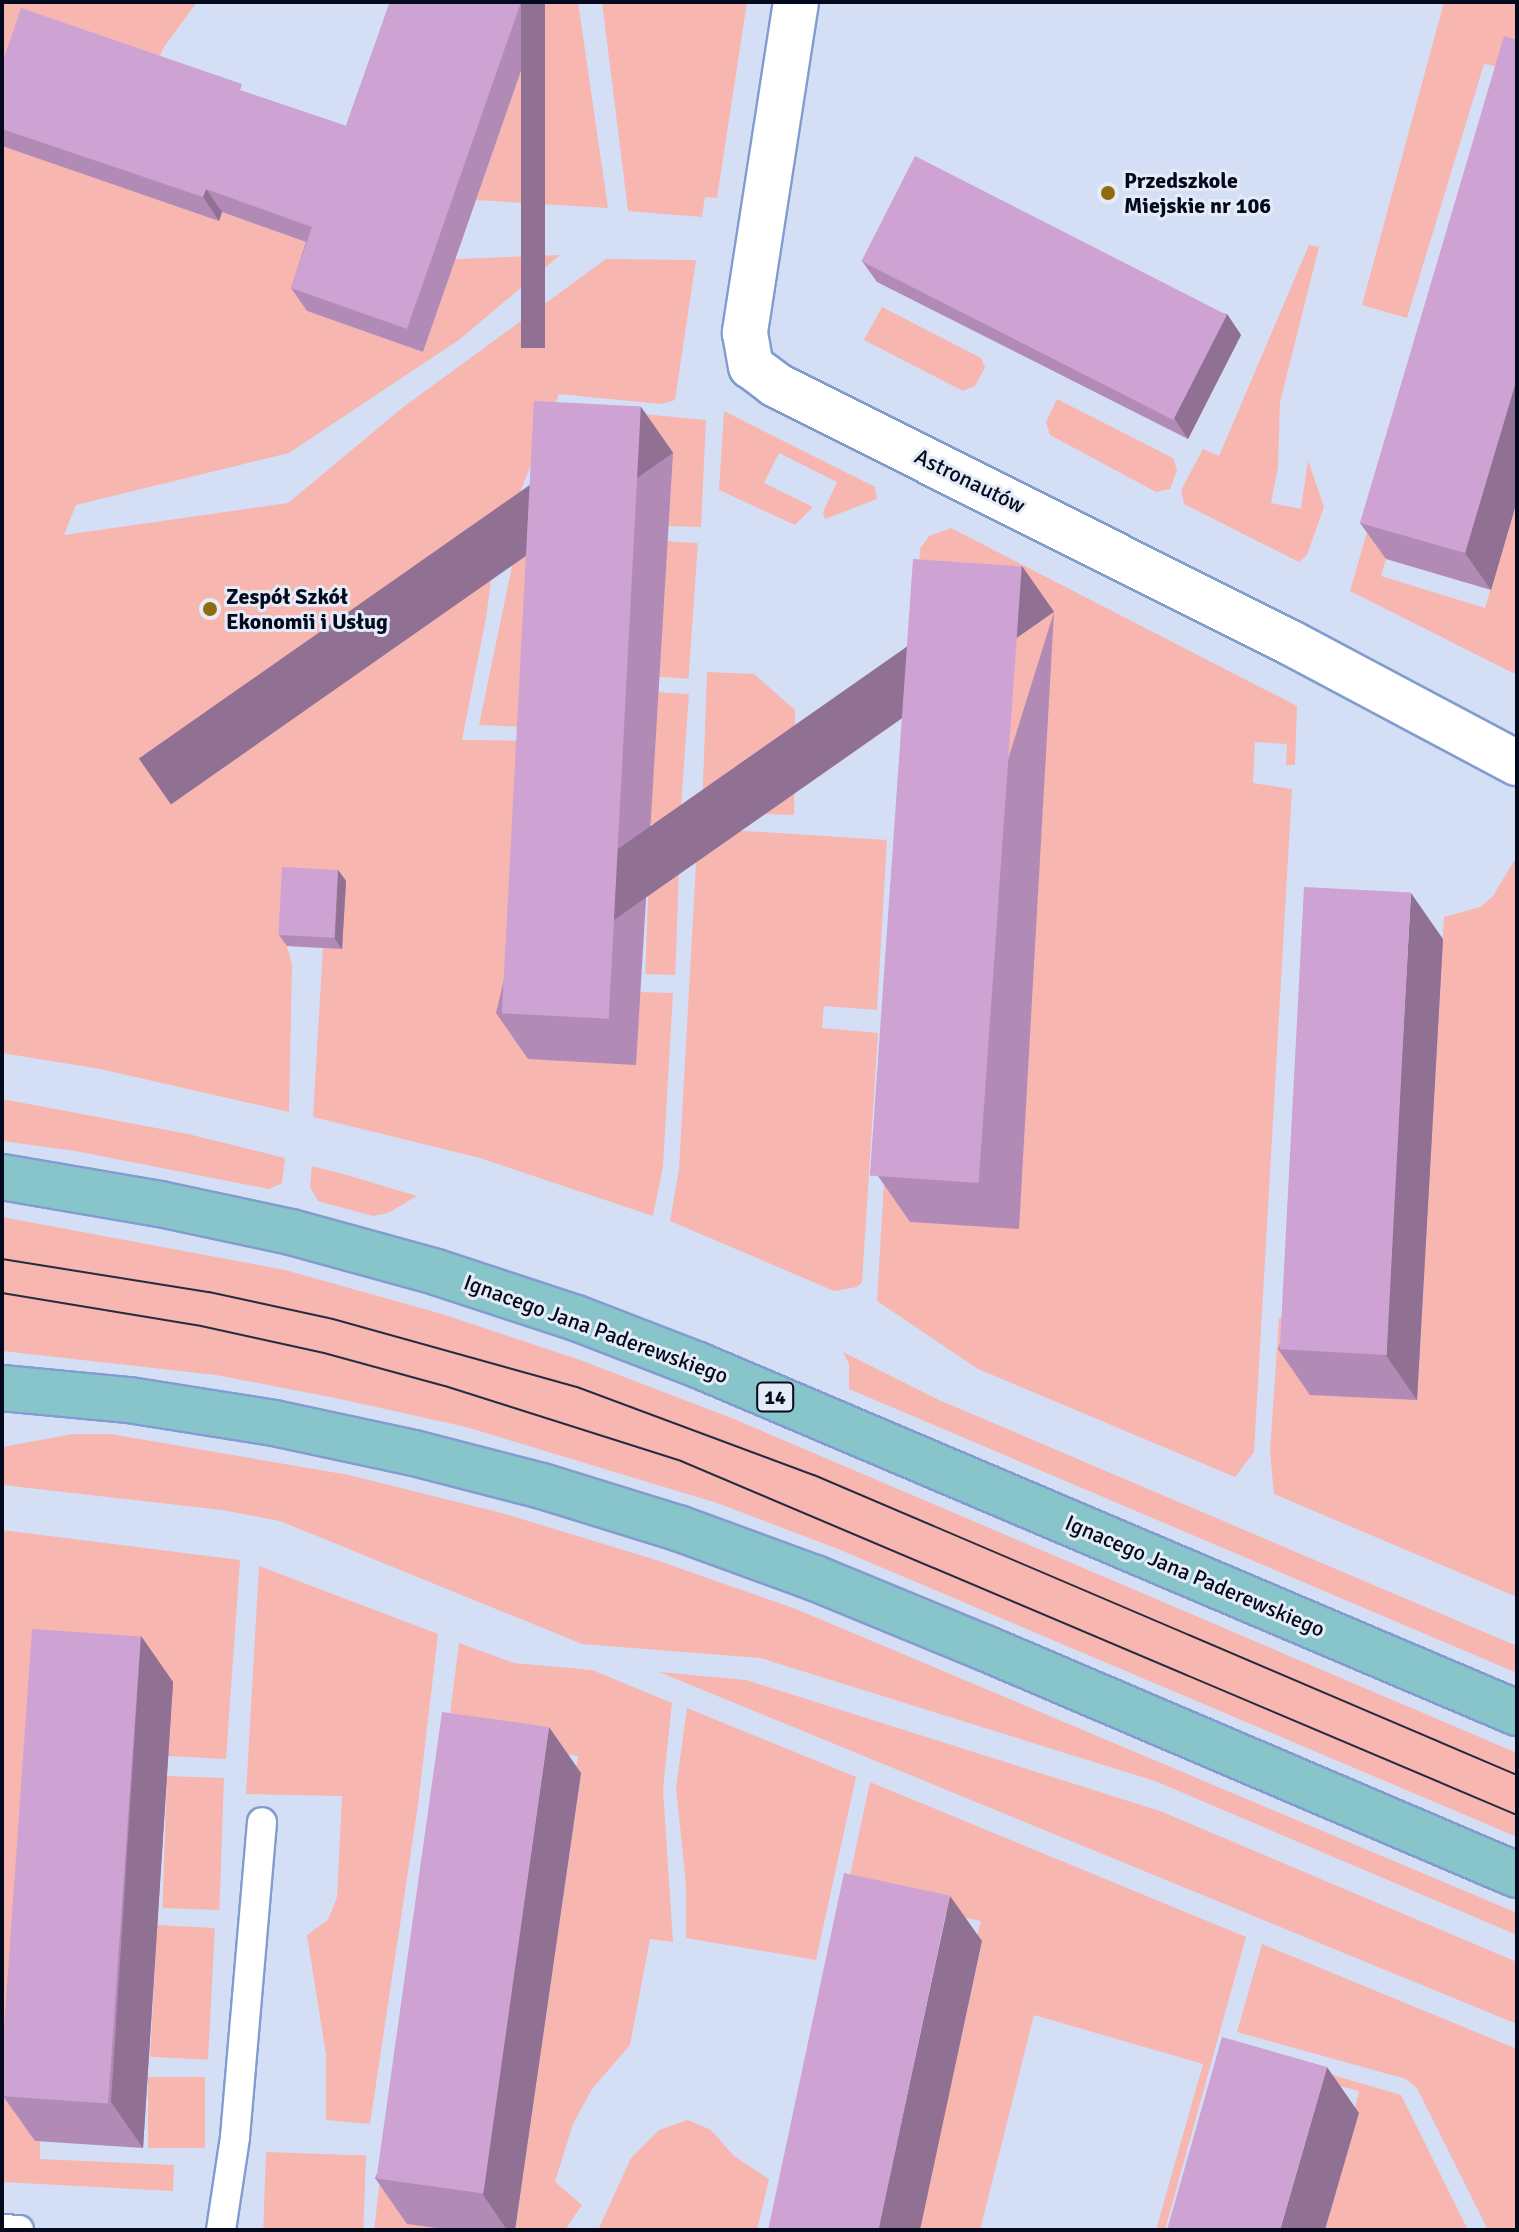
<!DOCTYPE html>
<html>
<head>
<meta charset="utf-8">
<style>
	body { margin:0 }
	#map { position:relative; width:1519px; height:2232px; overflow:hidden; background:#d4dff5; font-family:Signika,sans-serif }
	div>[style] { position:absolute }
	.green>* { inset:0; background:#f8b6b1; transform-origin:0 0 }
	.roads { filter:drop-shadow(2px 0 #829cd0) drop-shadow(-2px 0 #829cd0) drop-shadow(0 2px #829cd0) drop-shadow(0 -2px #829cd0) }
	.service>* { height:28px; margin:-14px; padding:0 14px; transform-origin:14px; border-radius:14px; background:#fff }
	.minor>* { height:44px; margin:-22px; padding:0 22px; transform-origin:22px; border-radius:22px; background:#fff }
	.primary>* { height:44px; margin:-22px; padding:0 22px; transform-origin:22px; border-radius:22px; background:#88c5cb }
	.tram>* { height:2px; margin:-1px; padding:0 1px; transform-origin:1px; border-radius:1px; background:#262c40 }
	.wall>* { inset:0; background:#b18bb5 }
	.shaded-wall>* { inset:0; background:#907193; transform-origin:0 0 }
	.building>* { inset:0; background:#cea2d2; transform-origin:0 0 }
	.dots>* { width:22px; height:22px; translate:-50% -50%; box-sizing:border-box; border:4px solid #e6ecf7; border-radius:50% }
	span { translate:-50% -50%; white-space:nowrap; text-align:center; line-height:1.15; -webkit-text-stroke:6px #e6ecf7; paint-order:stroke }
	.shield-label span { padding:2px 6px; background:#e6ecf7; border:2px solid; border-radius:6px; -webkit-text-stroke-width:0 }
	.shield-label { font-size:20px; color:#040a1d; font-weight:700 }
	.poi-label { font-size:22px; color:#040a1d; font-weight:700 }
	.left { translate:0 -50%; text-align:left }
	.street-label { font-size:22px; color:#040a1d }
	.frame { position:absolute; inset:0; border:4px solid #040a1d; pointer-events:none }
</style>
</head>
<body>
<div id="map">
	<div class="green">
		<i style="clip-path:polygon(2px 2px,197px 2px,164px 47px,153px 71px,2px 134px)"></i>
		<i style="clip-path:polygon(545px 2px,578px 2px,608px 208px,476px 200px)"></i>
		<i style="clip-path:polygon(602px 2px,747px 2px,717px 198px,705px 197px,702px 217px,628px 211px)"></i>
		<i style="clip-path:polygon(1444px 2px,1517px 2px,1517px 70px,1484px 64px,1407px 318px,1362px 305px)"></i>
		<i style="clip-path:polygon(2px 146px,219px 220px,222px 212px,328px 250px,307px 311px,423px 352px,455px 259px,560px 255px,459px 340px,289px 453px,76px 505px,64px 535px,288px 503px,402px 408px,606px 259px,696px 260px,675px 400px,661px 404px,559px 394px,494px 558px,486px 618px,462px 740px,548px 741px,635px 1065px,640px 992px,673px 993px,663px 1166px,653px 1216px,480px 1158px,313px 1117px,323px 948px,342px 949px,287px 946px,292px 964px,289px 1112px,100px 1069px,2px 1053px)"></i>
		<i style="clip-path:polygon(1309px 245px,1319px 247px,1280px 402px,1278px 467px,1271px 503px,1301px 509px,1308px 460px,1324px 507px,1307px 555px,1299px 562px,1184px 504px,1181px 490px,1203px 449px,1219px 456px)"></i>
		<i style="clip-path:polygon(882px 307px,981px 358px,985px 367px,975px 386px,963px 391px,864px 340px)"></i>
		<i style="clip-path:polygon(1057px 399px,1173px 458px,1177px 470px,1170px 489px,1156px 492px,1050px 435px,1046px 422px)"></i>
		<i style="clip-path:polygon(570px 407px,706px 420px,701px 527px,668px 526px,549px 728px,479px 725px,516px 547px)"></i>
		<i style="clip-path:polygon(724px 411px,875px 487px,877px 499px,825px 519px,823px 512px,837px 482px,779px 453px,764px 483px,813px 507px,795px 525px,719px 490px)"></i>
		<i style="clip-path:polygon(1384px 473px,1409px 481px,1381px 576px,1485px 608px,1517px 501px,1517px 675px,1350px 591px)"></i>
		<i style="clip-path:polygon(951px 528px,1297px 706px,1295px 765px,1286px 765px,1287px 744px,1255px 742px,1253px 783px,1292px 789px,1254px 1452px,1235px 1477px,978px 1369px,877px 1301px,886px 1147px,910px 1222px,1019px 1228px,913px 681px,920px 549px,929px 536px)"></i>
		<i style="left:667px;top:541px;width:31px;height:136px;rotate:4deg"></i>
		<i style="clip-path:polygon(707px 672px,754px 674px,795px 710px,794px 815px,702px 812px)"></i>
		<i style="left:658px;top:692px;width:31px;height:132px;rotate:4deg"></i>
		<i style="clip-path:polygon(698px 828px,887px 840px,877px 1010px,824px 1006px,822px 1028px,878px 1033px,862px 1282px,857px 1287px,834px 1291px,670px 1221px,679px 1169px)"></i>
		<i style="left:650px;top:840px;width:30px;height:134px;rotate:2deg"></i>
		<i style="clip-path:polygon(1517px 856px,1517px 1597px,1274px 1494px,1270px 1452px,1279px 1318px,1314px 1318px,1417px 1400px,1444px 917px,1480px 907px,1493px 896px)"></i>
		<i style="clip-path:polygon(2px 1099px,188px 1134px,285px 1158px,282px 1183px,269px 1189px,75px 1151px,2px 1141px)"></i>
		<i style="clip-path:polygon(312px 1166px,350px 1176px,417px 1196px,388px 1213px,373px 1216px,318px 1201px,310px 1187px)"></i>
		<i style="clip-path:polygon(2px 1217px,285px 1270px,442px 1314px,580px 1360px,734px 1419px,1517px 1753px,1517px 1837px,838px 1549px,717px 1503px,466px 1427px,340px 1399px,216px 1375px,2px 1351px)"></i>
		<i style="clip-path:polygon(843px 1352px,939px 1400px,1517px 1646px,1517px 1673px,849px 1389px,849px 1364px)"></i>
		<i style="clip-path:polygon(73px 1434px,111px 1434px,349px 1475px,502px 1513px,653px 1559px,796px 1609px,1517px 1913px,1517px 1935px,1155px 1781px,760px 1658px,582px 1644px,280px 1521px,222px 1510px,2px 1485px,2px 1447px)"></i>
		<i style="clip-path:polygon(2px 1530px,240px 1560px,226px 1759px,168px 1756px,172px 1682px,64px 1675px,35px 2141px,40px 2142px,40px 2159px,174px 2165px,173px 2191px,2px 2182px)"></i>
		<i style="clip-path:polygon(259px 1566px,438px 1634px,418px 1805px,370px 2124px,326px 2120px,326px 2055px,307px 1935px,328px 1920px,337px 1897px,342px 1796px,246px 1794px)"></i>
		<i style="clip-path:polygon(459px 1643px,514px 1663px,592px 1670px,672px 1703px,663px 1789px,673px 1942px,650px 1939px,630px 2045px,592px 2089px,573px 2124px,555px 2182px,582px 2205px,565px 2230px,515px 2230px,581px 1774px,576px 1772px,578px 1756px,447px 1738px)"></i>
		<i style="clip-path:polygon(659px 1672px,746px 1680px,1160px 1811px,1517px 1962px,1517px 2024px)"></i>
		<i style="clip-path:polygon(687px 1708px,856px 1777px,816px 1960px,686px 1938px,686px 1884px,676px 1788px)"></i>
		<i style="left:167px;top:1776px;width:57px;height:132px;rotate:2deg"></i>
		<i style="clip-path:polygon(870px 1782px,1246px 1937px,1165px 2230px,1156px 2230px,1203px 2064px,1034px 2015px,980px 2230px,919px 2230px,982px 1942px,976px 1940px,981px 1921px,846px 1894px)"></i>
		<i style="left:157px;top:1925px;width:58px;height:132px;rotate:3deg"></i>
		<i style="clip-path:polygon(1262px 1944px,1517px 2049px,1517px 2230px,1488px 2230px,1417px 2088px,1406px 2079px,1237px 2032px)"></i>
		<i style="clip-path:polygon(1240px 2048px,1401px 2095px,1468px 2230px,1325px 2230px,1359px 2113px,1354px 2111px,1359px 2091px,1328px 2083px)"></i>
		<i style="left:148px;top:2077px;width:57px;height:71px"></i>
		<i style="clip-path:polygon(688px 2120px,711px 2130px,734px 2156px,769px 2179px,757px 2230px,598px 2230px,631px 2158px,659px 2130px)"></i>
		<i style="clip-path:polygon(384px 2145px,417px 2149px,407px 2223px,451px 2230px,374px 2230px)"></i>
		<i style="left:266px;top:2152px;width:100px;height:78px;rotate:2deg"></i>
	</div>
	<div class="roads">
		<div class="service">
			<i style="left:2px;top:2229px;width:17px;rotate:3deg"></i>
			<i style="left:221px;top:2230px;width:94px;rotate:-81.4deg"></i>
			<i style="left:235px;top:2137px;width:316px;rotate:-85.1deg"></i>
		</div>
		<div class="minor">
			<i style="left:796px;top:2px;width:335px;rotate:98.8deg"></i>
			<i style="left:745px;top:333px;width:34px;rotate:80deg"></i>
			<i style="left:751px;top:366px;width:31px;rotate:37deg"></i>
			<i style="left:776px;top:385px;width:576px;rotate:26.61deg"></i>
			<i style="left:1291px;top:643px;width:256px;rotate:28deg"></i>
		</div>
		<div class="primary">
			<i style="left:2px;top:1177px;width:160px;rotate:9.7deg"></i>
			<i style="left:160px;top:1204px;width:134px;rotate:12.1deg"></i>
			<i style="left:291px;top:1232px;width:150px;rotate:15.4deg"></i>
			<i style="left:436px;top:1272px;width:147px;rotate:18.2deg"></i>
			<i style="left:576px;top:1318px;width:131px;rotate:21.1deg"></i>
			<i style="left:698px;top:1365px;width:890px;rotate:23.02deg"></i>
			<i style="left:2px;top:1388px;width:128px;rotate:5.4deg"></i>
			<i style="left:129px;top:1400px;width:147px;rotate:9deg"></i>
			<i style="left:274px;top:1423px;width:143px;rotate:12.1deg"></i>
			<i style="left:414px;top:1453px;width:132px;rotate:14.5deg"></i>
			<i style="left:542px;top:1486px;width:142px;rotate:17.2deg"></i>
			<i style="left:678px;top:1528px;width:146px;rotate:20.1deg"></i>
			<i style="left:815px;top:1578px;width:184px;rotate:22.4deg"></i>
			<i style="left:985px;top:1648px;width:578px;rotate:23.11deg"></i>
		</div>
	</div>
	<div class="tram">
		<i style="left:2px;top:1259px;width:210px;rotate:9.1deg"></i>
		<i style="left:209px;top:1292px;width:127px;rotate:12.3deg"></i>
		<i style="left:333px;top:1319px;width:253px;rotate:15.6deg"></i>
		<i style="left:577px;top:1387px;width:253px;rotate:20.4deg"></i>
		<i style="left:814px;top:1475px;width:764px;rotate:23.11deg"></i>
		<i style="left:2px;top:1293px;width:202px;rotate:9.4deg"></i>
		<i style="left:201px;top:1326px;width:126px;rotate:12.4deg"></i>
		<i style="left:324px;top:1353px;width:125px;rotate:15.3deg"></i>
		<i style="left:445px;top:1386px;width:248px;rotate:17.6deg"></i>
		<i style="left:681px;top:1461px;width:908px;rotate:22.95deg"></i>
	</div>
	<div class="wall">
		<i style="clip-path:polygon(390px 2px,545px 2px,423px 352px,307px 311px,291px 288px,306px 242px,222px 212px,219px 221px,2px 146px,2px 64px,248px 93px,346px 126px)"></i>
		<i style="clip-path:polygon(1517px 40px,1517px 501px,1491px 590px,1386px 559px,1360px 523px)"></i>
		<i style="clip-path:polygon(862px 261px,1227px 314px,1241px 335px,1188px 439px,877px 282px)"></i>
		<i style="clip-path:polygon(641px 407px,673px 453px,636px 1065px,528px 1059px,496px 1013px)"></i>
		<i style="clip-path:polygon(1054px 612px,1019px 1229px,910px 1222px,878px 1176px)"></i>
		<i style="clip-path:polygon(338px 870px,346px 881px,342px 949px,287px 946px,279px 935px)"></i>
		<i style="clip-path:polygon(1443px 939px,1417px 1400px,1310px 1395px,1278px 1349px)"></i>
		<i style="clip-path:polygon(141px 1636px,173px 1682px,143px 2148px,35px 2141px,3px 2096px)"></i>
		<i style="clip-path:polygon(581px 1773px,515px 2230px,451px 2230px,407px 2224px,375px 2178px)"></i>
	</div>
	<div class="shaded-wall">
		<i style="left:521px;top:2px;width:24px;height:346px"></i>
		<i style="clip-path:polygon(206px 189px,222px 212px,219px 221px,203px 197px)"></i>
		<i style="clip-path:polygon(1227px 314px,1241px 335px,1188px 439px,1174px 418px)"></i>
		<i style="clip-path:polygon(1517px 378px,1517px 501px,1491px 590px,1465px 553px)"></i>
		<i style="left:641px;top:407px;width:56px;height:613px;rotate:55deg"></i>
		<i style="left:1022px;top:566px;width:56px;height:618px;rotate:55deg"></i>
		<i style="clip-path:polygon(338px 870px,346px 881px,342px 949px,335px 939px)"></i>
		<i style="clip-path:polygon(1411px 893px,1443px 939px,1417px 1400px,1385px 1354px)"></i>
		<i style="clip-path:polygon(141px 1636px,173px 1682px,143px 2148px,111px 2102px)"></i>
		<i style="clip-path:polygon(549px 1727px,581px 1773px,515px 2230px,507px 2230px,482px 2193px)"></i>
		<i style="clip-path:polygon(950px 1896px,982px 1941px,920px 2230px,878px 2230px)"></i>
		<i style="clip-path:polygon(1327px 2067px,1359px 2113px,1325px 2230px,1280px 2230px)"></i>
	</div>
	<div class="building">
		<i style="clip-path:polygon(390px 2px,521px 2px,407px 329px,291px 288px,312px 227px,206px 189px,203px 197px,2px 129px,2px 64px,21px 8px,242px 84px,240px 90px,346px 126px)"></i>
		<i style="clip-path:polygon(1504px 36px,1517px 40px,1517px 378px,1465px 553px,1360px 523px)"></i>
		<i style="left:915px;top:156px;width:350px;height:118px;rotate:27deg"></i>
		<i style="left:534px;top:401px;width:107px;height:613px;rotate:3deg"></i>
		<i style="left:913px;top:559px;width:109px;height:618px;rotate:4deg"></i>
		<i style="left:282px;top:867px;width:56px;height:68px;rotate:3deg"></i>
		<i style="left:1304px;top:887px;width:107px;height:463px;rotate:3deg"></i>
		<i style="left:32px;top:1629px;width:109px;height:468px;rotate:4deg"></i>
		<i style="left:442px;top:1712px;width:108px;height:471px;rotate:8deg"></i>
		<i style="left:844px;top:1873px;width:108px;height:365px;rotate:12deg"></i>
		<i style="clip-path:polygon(1222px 2037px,1327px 2067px,1280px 2230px,1167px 2230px)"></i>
	</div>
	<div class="dots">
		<i style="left:1108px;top:193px;background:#906b11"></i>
		<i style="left:210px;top:609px;background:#906b11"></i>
	</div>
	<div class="shield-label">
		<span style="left:775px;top:1397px">14</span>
	</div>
	<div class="poi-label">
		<span class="left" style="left:1124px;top:193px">Przedszkole<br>Miejskie nr 106</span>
		<span class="left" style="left:226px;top:609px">Zespół Szkół<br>Ekonomii i Usług</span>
	</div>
	<div class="street-label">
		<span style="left:970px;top:481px;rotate:26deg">Astronautów</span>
		<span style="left:596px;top:1329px;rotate:20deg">Ignacego Jana Paderewskiego</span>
		<span style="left:1195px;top:1576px;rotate:23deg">Ignacego Jana Paderewskiego</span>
	</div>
	<div class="frame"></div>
</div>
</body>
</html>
